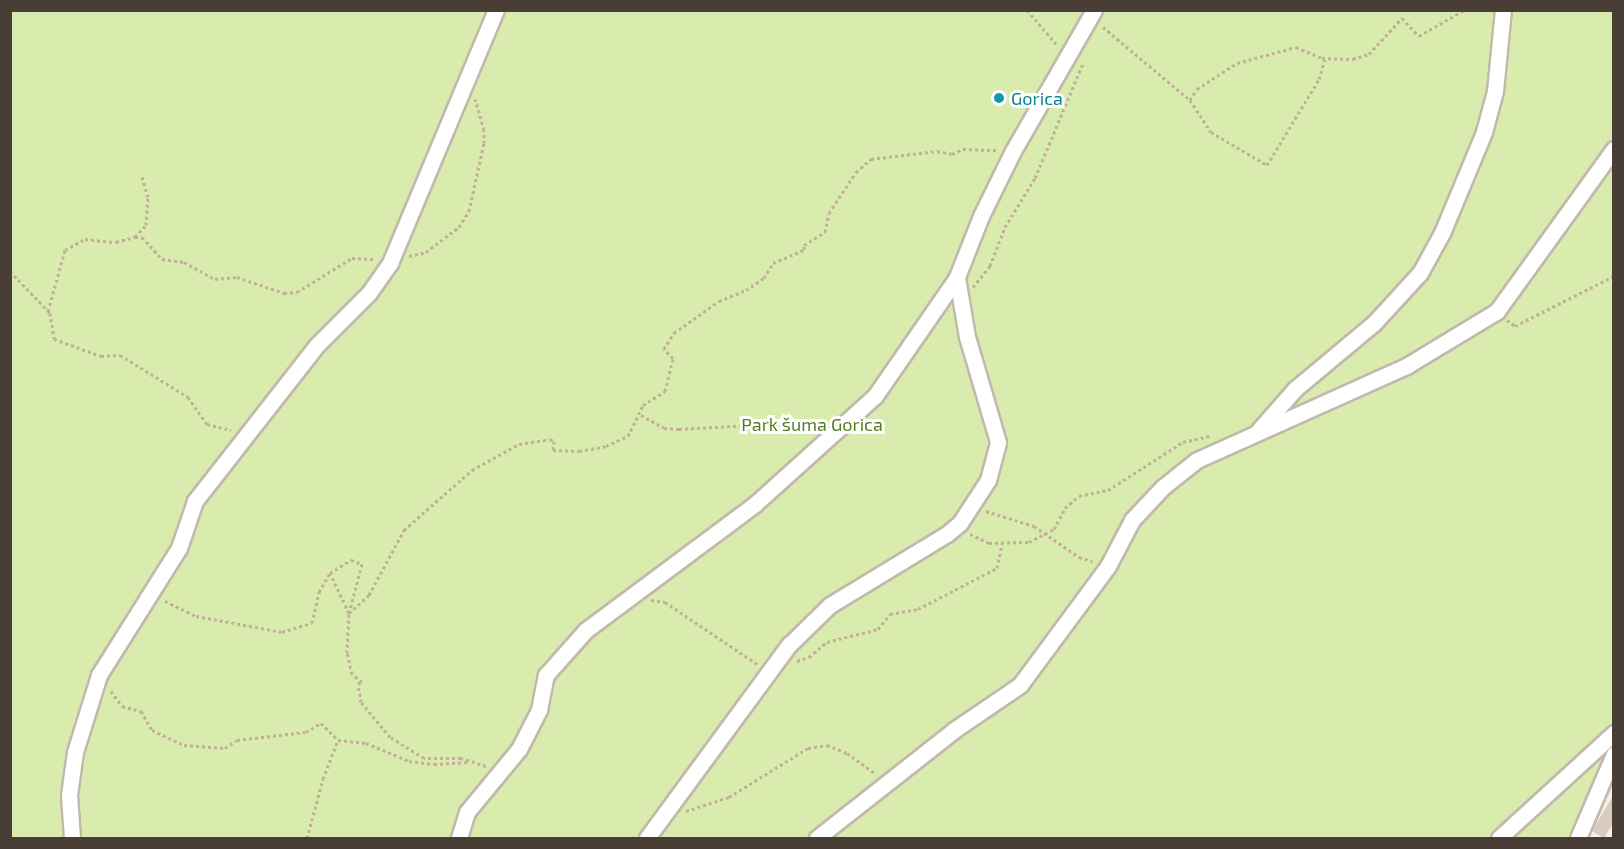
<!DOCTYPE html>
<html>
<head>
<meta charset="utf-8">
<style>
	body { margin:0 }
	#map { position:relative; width:1624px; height:849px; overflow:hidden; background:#f5efe7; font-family:"Exo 2",sans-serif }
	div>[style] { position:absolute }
	.green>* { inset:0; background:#d9ecad }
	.building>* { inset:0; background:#dacbbf }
	.path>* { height:3px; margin-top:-1.5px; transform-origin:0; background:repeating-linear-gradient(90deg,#c4ae99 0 3px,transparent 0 6px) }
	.roads { filter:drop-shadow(2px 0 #c4b8ac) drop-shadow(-2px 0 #c4b8ac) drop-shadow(0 2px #c4b8ac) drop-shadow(0 -2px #c4b8ac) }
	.street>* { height:15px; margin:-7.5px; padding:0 7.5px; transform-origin:7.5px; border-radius:7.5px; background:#fff }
	.dots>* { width:16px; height:16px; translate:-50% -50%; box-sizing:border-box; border:3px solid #fff; border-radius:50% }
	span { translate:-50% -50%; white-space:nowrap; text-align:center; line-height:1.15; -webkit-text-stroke:6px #fff; paint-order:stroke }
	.culture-label { font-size:18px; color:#0d838f }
	.left { translate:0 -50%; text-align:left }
	.park-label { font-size:18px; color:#557f24 }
	.frame { position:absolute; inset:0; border:12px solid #483e35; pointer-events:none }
</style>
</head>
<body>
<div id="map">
	<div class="green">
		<i style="clip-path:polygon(10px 11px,1613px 11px,1613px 784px,1568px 838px,11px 838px)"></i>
	</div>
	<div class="building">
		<i style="clip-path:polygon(1614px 794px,1614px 822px,1604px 838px,1592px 831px)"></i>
	</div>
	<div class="path">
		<i style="left:1027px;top:10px;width:45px;rotate:49.5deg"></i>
		<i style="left:1103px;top:27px;width:114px;rotate:40deg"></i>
		<i style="left:1190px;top:100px;width:13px;rotate:-58deg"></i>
		<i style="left:1197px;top:89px;width:48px;rotate:-33deg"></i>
		<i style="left:1237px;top:63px;width:61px;rotate:-15.2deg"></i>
		<i style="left:1296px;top:47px;width:28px;rotate:23deg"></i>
		<i style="left:1322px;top:58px;width:31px;rotate:2deg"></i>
		<i style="left:1353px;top:59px;width:17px;rotate:-17deg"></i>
		<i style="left:1369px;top:54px;width:49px;rotate:-47.5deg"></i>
		<i style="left:1402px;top:18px;width:25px;rotate:47deg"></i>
		<i style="left:1419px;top:36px;width:52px;rotate:-30deg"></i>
		<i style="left:1190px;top:100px;width:38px;rotate:57deg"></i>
		<i style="left:1211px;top:132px;width:65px;rotate:30.5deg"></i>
		<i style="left:1267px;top:165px;width:100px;rotate:-58.8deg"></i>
		<i style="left:1319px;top:79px;width:22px;rotate:-74deg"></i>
		<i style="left:135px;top:237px;width:7px"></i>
		<i style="left:142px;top:237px;width:30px;rotate:48deg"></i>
		<i style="left:162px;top:259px;width:22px;rotate:8deg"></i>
		<i style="left:184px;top:262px;width:35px;rotate:29deg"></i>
		<i style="left:215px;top:279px;width:22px;rotate:-5deg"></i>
		<i style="left:237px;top:277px;width:50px;rotate:18.8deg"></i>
		<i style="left:284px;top:293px;width:13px;rotate:-4deg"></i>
		<i style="left:297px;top:292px;width:65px;rotate:-31.7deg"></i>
		<i style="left:352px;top:258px;width:21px;rotate:3deg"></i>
		<i style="left:409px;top:256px;width:17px;rotate:-13deg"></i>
		<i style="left:426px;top:252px;width:41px;rotate:-37.1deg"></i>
		<i style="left:459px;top:227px;width:19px;rotate:-58deg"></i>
		<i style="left:469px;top:211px;width:70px;rotate:-77.6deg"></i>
		<i style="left:484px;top:143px;width:13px;rotate:-90deg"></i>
		<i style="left:484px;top:130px;width:32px;rotate:-106deg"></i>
		<i style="left:10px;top:271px;width:58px;rotate:46.4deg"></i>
		<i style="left:50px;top:313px;width:26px;rotate:81deg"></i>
		<i style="left:54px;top:339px;width:50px;rotate:19.9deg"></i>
		<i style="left:101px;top:356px;width:19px;rotate:-3deg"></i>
		<i style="left:120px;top:355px;width:80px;rotate:31.7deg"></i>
		<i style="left:188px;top:397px;width:33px;rotate:55deg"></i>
		<i style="left:207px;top:424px;width:25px;rotate:14deg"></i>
		<i style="left:973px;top:287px;width:27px;rotate:-51deg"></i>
		<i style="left:990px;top:266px;width:42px;rotate:-69deg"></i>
		<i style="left:1005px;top:227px;width:57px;rotate:-58.5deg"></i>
		<i style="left:1035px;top:178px;width:125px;rotate:-67.3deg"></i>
		<i style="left:48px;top:311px;width:63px;rotate:-74.4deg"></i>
		<i style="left:65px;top:250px;width:23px;rotate:-29deg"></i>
		<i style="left:85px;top:239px;width:31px;rotate:6deg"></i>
		<i style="left:116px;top:242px;width:20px;rotate:-15deg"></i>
		<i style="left:135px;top:237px;width:16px;rotate:-47deg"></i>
		<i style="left:146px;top:225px;width:28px;rotate:-86deg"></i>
		<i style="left:148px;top:197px;width:24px;rotate:-107deg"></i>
		<i style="left:1507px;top:320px;width:10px;rotate:37deg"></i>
		<i style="left:1515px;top:326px;width:111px;rotate:-26.8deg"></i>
		<i style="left:641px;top:415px;width:26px;rotate:29deg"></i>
		<i style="left:664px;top:428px;width:15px;rotate:4deg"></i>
		<i style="left:679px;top:429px;width:144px;rotate:-3.2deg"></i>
		<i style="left:986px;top:511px;width:50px;rotate:17.4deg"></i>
		<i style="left:1034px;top:526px;width:55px;rotate:34.6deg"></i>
		<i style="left:1079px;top:557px;width:14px;rotate:17deg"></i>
		<i style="left:970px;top:534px;width:21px;rotate:25deg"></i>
		<i style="left:989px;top:543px;width:40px;rotate:-1.4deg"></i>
		<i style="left:1029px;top:542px;width:28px;rotate:-27deg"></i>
		<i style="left:1054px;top:529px;width:24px;rotate:-62deg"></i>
		<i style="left:1065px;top:508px;width:18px;rotate:-41deg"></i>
		<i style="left:1079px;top:496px;width:30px;rotate:-12deg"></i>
		<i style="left:1108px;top:490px;width:89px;rotate:-32.6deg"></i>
		<i style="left:1183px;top:442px;width:27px;rotate:-13deg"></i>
		<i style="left:651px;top:600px;width:14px;rotate:8deg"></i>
		<i style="left:665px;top:602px;width:111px;rotate:34deg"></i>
		<i style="left:165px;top:601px;width:34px;rotate:26deg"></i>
		<i style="left:196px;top:616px;width:87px;rotate:10.5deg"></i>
		<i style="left:282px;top:632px;width:31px;rotate:-17deg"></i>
		<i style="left:312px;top:623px;width:32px;rotate:-77deg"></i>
		<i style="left:319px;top:592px;width:22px;rotate:-60deg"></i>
		<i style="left:330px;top:573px;width:25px;rotate:-32deg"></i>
		<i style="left:351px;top:560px;width:12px;rotate:20deg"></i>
		<i style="left:362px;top:564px;width:51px;rotate:104.9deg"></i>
		<i style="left:349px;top:613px;width:44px;rotate:-115.4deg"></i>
		<i style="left:797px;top:661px;width:13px;rotate:-18deg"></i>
		<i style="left:809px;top:657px;width:23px;rotate:-40deg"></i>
		<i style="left:827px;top:642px;width:53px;rotate:-14.3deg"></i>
		<i style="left:878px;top:629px;width:19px;rotate:-51deg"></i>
		<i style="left:890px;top:614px;width:28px;rotate:-10deg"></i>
		<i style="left:918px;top:609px;width:89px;rotate:-27.4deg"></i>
		<i style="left:997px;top:568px;width:25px;rotate:-78deg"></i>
		<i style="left:111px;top:691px;width:19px;rotate:54deg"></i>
		<i style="left:122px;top:706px;width:20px;rotate:15deg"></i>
		<i style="left:141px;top:711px;width:22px;rotate:60deg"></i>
		<i style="left:152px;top:730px;width:35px;rotate:25deg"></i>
		<i style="left:184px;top:745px;width:41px;rotate:4.2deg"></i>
		<i style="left:225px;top:748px;width:14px;rotate:-34deg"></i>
		<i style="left:237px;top:740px;width:69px;rotate:-6.6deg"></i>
		<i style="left:306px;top:732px;width:17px;rotate:-31deg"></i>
		<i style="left:321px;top:723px;width:24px;rotate:45deg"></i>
		<i style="left:486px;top:766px;width:26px;rotate:-162deg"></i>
		<i style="left:461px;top:758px;width:37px;rotate:180deg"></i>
		<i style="left:424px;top:758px;width:40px;rotate:-148deg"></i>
		<i style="left:390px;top:737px;width:45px;rotate:-129.6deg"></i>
		<i style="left:361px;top:702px;width:18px;rotate:-99deg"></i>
		<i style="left:358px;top:684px;width:4px;rotate:-27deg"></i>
		<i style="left:362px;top:682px;width:13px;rotate:-141deg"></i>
		<i style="left:352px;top:674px;width:22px;rotate:-103deg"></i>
		<i style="left:347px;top:653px;width:40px;rotate:-87.1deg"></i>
		<i style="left:349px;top:613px;width:27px;rotate:-42deg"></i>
		<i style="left:369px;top:595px;width:74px;rotate:-61.7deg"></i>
		<i style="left:404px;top:530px;width:91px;rotate:-41.4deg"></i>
		<i style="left:472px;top:470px;width:54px;rotate:-29deg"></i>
		<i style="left:519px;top:444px;width:31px;rotate:-9deg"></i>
		<i style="left:550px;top:439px;width:4px;rotate:27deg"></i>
		<i style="left:554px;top:441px;width:9px;rotate:96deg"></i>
		<i style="left:553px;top:450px;width:26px;rotate:2deg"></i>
		<i style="left:579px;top:451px;width:27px;rotate:-10deg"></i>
		<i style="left:606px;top:446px;width:24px;rotate:-24deg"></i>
		<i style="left:628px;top:436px;width:34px;rotate:-64deg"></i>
		<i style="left:643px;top:405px;width:26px;rotate:-32deg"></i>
		<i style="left:665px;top:391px;width:34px;rotate:-76deg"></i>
		<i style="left:673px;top:358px;width:13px;rotate:-135deg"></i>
		<i style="left:664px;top:349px;width:19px;rotate:-58deg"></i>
		<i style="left:674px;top:333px;width:55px;rotate:-35.4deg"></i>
		<i style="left:719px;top:301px;width:29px;rotate:-22deg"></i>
		<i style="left:746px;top:290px;width:22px;rotate:-34deg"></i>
		<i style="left:764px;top:278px;width:17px;rotate:-59deg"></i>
		<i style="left:773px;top:263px;width:34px;rotate:-23deg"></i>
		<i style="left:804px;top:250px;width:5px;rotate:-90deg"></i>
		<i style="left:804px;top:245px;width:25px;rotate:-32deg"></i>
		<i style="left:825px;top:232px;width:19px;rotate:-78deg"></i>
		<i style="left:829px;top:213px;width:49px;rotate:-56.6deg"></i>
		<i style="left:856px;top:172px;width:20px;rotate:-41deg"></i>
		<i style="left:871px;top:159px;width:66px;rotate:-6.9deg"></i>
		<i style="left:937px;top:151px;width:15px;rotate:11deg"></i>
		<i style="left:952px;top:154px;width:12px;rotate:-24deg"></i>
		<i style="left:963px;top:149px;width:33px;rotate:2deg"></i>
		<i style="left:686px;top:811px;width:45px;rotate:-18deg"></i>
		<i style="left:729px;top:797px;width:93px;rotate:-31.8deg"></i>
		<i style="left:808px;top:748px;width:19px;rotate:-9deg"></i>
		<i style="left:827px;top:745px;width:22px;rotate:22deg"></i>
		<i style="left:847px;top:753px;width:36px;rotate:36deg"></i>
		<i style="left:307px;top:838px;width:61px;rotate:-74.8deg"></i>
		<i style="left:323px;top:779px;width:42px;rotate:-69deg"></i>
		<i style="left:338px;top:740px;width:28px;rotate:6deg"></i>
		<i style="left:366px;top:743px;width:47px;rotate:22.7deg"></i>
		<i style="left:409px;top:761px;width:25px;rotate:7deg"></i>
		<i style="left:434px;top:764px;width:36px;rotate:-3deg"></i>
	</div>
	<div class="roads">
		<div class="street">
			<i style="left:1259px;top:430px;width:55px;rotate:-48.7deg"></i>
			<i style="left:1295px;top:389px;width:103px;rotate:-39.9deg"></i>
			<i style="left:1374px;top:323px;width:68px;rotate:-47.4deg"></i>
			<i style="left:1420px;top:273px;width:46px;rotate:-61.2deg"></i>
			<i style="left:1442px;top:233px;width:109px;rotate:-67.4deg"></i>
			<i style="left:1484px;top:132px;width:42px;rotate:-75deg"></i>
			<i style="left:1495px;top:91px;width:81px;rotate:-84.4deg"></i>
			<i style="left:72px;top:838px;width:43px;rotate:-94deg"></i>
			<i style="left:69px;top:795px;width:43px;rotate:-82.1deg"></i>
			<i style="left:75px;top:752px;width:81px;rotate:-72.7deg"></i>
			<i style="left:99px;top:675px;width:150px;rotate:-57.8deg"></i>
			<i style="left:179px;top:548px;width:50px;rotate:-71.2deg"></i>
			<i style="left:195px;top:501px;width:197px;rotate:-52deg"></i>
			<i style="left:316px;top:346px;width:75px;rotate:-45deg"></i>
			<i style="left:369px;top:293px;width:37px;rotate:-55deg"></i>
			<i style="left:390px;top:263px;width:274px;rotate:-67.3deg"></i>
			<i style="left:459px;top:838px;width:27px;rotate:-73deg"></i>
			<i style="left:467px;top:812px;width:82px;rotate:-50.5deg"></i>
			<i style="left:519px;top:749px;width:44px;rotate:-62.9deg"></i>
			<i style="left:539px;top:710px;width:36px;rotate:-79deg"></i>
			<i style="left:546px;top:675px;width:60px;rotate:-48.4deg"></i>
			<i style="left:586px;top:630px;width:211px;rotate:-36.7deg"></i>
			<i style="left:755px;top:504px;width:161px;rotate:-42deg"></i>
			<i style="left:875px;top:396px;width:145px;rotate:-55.4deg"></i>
			<i style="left:957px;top:277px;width:66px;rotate:-68.5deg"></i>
			<i style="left:981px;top:216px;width:72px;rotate:-63.8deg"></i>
			<i style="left:1013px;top:151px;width:163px;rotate:-60.1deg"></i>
			<i style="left:647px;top:838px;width:240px;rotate:-53.7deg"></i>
			<i style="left:789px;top:645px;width:57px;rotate:-44.3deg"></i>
			<i style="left:830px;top:605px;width:137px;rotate:-31.3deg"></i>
			<i style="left:947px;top:534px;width:17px;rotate:-40deg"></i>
			<i style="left:960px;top:523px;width:51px;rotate:-56.9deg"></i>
			<i style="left:988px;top:480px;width:39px;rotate:-75deg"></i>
			<i style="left:998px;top:442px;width:109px;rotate:-106.4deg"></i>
			<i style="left:967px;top:337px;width:61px;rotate:-99.5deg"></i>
			<i style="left:817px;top:838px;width:174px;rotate:-38.2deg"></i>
			<i style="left:954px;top:730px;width:80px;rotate:-34.3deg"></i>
			<i style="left:1020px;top:685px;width:148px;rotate:-53.5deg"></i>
			<i style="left:1108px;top:566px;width:52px;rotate:-62.4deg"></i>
			<i style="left:1132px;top:520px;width:45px;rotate:-46.8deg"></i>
			<i style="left:1163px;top:487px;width:43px;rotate:-38.5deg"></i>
			<i style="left:1197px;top:460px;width:231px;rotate:-24.2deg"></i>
			<i style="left:1408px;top:365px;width:104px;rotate:-31.2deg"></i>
			<i style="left:1497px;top:311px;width:200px;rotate:-54.2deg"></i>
			<i style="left:1499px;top:838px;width:156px;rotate:-42.4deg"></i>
			<i style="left:1578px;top:838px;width:91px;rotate:-66.8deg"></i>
		</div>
	</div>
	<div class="dots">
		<i style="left:999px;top:98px;background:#0f9aa8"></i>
	</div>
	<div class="culture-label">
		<span class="left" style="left:1011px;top:98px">Gorica</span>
	</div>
	<div class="park-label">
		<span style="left:812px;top:424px">Park šuma Gorica</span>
	</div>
	<div class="frame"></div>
</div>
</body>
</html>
